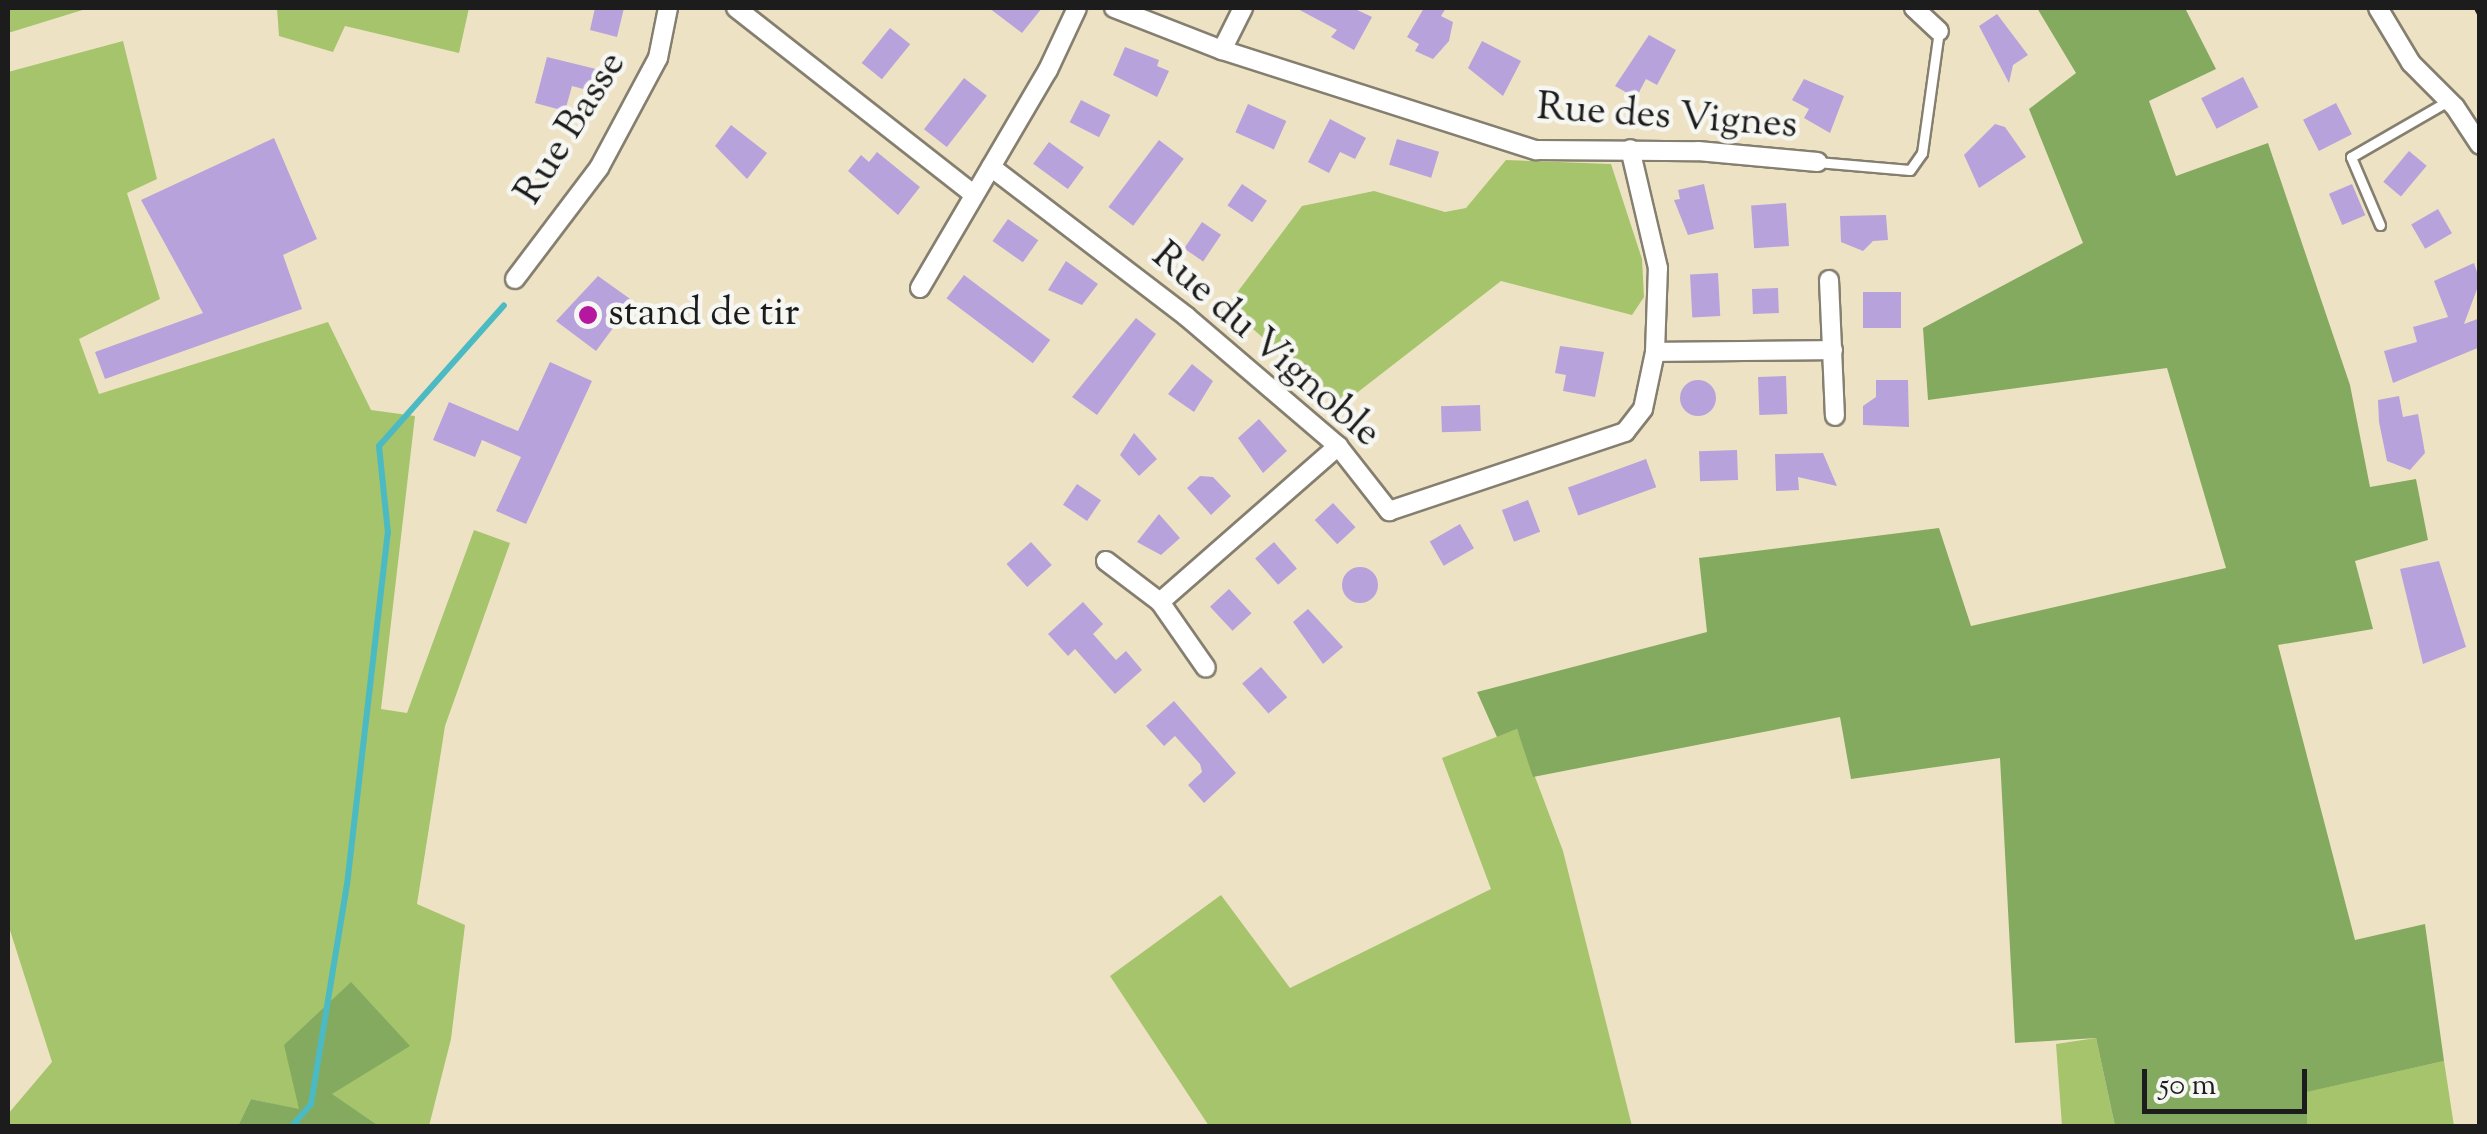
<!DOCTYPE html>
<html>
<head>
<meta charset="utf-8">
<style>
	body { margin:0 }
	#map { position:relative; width:2487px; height:1134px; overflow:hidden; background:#eee2c5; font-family:"Sorts Mill Goudy",serif }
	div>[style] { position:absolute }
	.green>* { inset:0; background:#a5c46c }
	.forest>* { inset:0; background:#84aa60 }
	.stream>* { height:6px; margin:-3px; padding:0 3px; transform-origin:3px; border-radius:3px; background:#4bbac3 }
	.building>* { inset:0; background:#b7a2dc; transform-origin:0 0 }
	.round { border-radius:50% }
	.roads { filter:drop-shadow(2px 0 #857f70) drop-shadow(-2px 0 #857f70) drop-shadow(0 2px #857f70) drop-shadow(0 -2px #857f70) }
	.lane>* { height:9px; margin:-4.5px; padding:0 4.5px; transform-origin:4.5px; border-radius:4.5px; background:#fff }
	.street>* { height:18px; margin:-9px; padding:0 9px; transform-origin:9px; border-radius:9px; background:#fff }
	.rail>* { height:6px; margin:-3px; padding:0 3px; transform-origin:3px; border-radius:3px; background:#1c1c1c }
	.dots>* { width:28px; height:28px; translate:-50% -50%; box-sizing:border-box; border:5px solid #f6f6f2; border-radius:50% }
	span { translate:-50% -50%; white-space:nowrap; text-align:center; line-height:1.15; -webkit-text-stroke:9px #f6f6f2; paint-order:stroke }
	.street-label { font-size:40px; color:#1c1c1c }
	.poi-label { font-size:40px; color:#1c1c1c }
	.left { translate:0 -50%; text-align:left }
	.frame { position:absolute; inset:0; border:10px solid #1c1c1c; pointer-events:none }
	.scale { position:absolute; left:2142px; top:1069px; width:165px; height:45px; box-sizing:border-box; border:5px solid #1c1c1c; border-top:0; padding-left:12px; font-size:30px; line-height:35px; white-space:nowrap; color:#1c1c1c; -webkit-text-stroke:8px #f6f6f2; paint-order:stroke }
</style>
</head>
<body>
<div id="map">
	<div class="green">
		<i style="clip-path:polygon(8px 8px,89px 8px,8px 33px)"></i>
		<i style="clip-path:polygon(277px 8px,469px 8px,459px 53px,345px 26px,333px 52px,279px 36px)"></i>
		<i style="clip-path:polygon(123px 41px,157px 179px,127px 193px,160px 299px,79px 339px,99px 394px,328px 322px,371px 410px,415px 416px,381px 709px,407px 713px,474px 530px,510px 543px,445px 726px,417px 904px,465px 925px,451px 1039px,429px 1126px,379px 1126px,331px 1094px,299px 1110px,251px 1099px,238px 1126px,8px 1126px,8px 1114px,52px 1062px,8px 924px,8px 72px)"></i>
		<i style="clip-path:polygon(1506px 160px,1611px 164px,1642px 259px,1644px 297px,1632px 315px,1501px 281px,1340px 406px,1227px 306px,1302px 206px,1374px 191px,1445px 212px,1466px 208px)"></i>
		<i style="clip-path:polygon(1517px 729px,1563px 851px,1632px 1126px,1209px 1126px,1110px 976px,1221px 895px,1290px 988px,1491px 889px,1442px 758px)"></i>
		<i style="clip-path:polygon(2096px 1038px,2115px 1126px,2062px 1126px,2056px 1044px)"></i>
		<i style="clip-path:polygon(2444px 1061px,2454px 1126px,2307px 1126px,2306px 1092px)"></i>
	</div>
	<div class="forest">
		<i style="clip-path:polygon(2037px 8px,2185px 8px,2216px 69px,2149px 101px,2176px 176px,2268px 143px,2350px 385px,2370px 487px,2416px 479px,2428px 540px,2355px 561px,2373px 629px,2278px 645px,2355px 940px,2425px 924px,2444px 1061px,2307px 1092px,2307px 1126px,2115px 1126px,2096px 1038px,2015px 1043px,2000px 758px,1851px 779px,1840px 717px,1533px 777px,1517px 729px,1497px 737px,1477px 692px,1707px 632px,1699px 558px,1939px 528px,1971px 626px,2226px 568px,2167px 368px,1928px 400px,1923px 328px,2083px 243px,2029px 109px,2076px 73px)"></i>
		<i style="clip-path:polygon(351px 982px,410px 1046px,332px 1094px,379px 1126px,238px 1126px,251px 1099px,299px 1109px,284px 1045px)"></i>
	</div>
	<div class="stream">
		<i style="left:292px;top:1126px;width:29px;rotate:-49deg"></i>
		<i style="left:311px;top:1104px;width:222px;rotate:-80.7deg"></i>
		<i style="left:347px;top:885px;width:354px;rotate:-83.4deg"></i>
		<i style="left:388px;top:533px;width:87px;rotate:-95.9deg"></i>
		<i style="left:379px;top:446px;width:188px;rotate:-48.4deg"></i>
	</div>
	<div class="building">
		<i style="clip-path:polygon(595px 8px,624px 8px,617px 37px,590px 30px)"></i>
		<i style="clip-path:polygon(989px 8px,1042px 8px,1022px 33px)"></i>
		<i style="clip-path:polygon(1296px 8px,1353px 8px,1372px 17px,1354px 50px,1331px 37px,1337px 30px)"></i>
		<i style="clip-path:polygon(1424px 8px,1446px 8px,1441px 16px,1453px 22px,1449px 41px,1433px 59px,1415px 51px,1419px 44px,1407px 37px)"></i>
		<i style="clip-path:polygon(1997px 14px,2028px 55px,2013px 65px,2009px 83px,1979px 26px)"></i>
		<i style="left:890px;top:28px;width:26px;height:45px;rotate:39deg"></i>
		<i style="clip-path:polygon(1649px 35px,1676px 50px,1657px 85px,1646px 79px,1636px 98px,1615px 86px)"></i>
		<i style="clip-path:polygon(1482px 41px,1521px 61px,1503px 96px,1468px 68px)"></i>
		<i style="clip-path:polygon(1125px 47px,1159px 60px,1157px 66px,1169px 71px,1157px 97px,1113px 75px)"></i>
		<i style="clip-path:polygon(547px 57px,596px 69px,591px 91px,572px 86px,565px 111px,535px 103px)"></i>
		<i style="left:2243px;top:77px;width:34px;height:47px;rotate:63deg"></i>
		<i style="left:964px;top:78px;width:29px;height:65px;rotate:38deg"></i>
		<i style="clip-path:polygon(1804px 79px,1844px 96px,1830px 133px,1804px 118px,1809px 109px,1792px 100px)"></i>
		<i style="left:1081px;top:100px;width:33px;height:25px;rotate:27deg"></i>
		<i style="left:2336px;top:103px;width:35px;height:37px;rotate:63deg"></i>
		<i style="left:1248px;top:104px;width:42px;height:31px;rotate:24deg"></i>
		<i style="clip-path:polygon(1330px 119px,1366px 138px,1355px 159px,1340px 152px,1329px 173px,1308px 162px)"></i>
		<i style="clip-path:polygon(1995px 124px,2005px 127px,2026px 157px,1979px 188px,1964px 155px)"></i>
		<i style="clip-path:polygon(731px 125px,767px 153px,747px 179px,715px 146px)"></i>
		<i style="clip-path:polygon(274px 138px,317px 239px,283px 255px,302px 309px,105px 379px,95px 352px,203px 313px,141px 200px)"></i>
		<i style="left:1397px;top:139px;width:44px;height:27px;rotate:17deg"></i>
		<i style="left:1159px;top:140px;width:31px;height:84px;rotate:37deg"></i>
		<i style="left:1049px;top:142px;width:43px;height:27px;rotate:36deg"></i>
		<i style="left:2409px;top:151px;width:23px;height:40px;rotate:40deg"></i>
		<i style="clip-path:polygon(877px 152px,920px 187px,898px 215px,848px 171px,861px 155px,869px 162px)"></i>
		<i style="left:1242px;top:184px;width:30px;height:26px;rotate:34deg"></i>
		<i style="clip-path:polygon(1704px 184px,1714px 229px,1688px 235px,1674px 200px,1680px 199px,1678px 190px)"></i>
		<i style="left:2352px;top:184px;width:34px;height:25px;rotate:67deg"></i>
		<i style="left:1786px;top:203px;width:43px;height:35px;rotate:86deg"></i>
		<i style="left:2438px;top:209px;width:28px;height:31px;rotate:60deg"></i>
		<i style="clip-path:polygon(1886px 215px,1888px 240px,1873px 241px,1863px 251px,1841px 242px,1840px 216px)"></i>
		<i style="left:1008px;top:219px;width:37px;height:27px;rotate:35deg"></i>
		<i style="left:1202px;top:222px;width:23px;height:32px;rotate:34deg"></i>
		<i style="clip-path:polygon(1066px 261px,1098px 284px,1082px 305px,1048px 290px)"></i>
		<i style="clip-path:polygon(2474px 263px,2480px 281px,2464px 324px,2480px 318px,2480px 347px,2393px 383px,2384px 351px,2417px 342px,2413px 327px,2448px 317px,2434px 281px)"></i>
		<i style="left:1718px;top:273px;width:43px;height:28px;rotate:87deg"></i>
		<i style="left:964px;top:275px;width:108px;height:29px;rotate:37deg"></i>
		<i style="clip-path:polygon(598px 276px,633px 301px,596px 351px,556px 321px)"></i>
		<i style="left:1778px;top:288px;width:25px;height:26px;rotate:88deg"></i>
		<i style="left:1901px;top:292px;width:36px;height:38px;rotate:90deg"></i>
		<i style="clip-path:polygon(1136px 318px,1156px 334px,1097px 415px,1072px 397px)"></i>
		<i style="clip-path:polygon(1560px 346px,1604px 352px,1595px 397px,1563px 391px,1566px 375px,1555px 373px)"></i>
		<i style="clip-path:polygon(550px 362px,592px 381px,526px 524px,496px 511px,521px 457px,482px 440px,475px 457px,433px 440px,449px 402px,518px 431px)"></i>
		<i style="clip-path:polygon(1192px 364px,1213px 381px,1194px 412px,1168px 394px)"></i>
		<i style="left:1786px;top:376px;width:38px;height:28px;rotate:88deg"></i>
		<i style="clip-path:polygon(1876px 380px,1908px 380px,1909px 427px,1863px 425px,1863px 406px,1876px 397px)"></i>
		<i class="round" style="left:1680px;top:380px;width:36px;height:36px"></i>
		<i style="clip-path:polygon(2399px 396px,2403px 417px,2418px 414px,2425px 453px,2410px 470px,2387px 461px,2379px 422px,2378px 400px)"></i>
		<i style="left:1480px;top:405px;width:26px;height:39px;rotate:88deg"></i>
		<i style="clip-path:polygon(1259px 419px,1287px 451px,1263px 473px,1238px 438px)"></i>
		<i style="clip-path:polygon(1134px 433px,1157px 459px,1139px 476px,1120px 455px)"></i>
		<i style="left:1737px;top:450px;width:30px;height:38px;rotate:88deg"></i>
		<i style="clip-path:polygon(1823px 453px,1837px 486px,1798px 477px,1799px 490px,1776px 491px,1775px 454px)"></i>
		<i style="left:1646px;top:459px;width:30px;height:83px;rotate:70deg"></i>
		<i style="clip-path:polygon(1200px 476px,1213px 477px,1231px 496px,1211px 515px,1187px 488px)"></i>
		<i style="left:1077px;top:484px;width:29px;height:25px;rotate:34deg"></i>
		<i style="left:1528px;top:500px;width:34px;height:28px;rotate:69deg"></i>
		<i style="left:1333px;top:503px;width:33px;height:25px;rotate:47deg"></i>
		<i style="clip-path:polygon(1159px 514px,1180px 538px,1161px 555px,1137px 542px)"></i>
		<i style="left:1460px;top:524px;width:28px;height:35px;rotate:60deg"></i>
		<i style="left:1031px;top:542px;width:31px;height:33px;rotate:48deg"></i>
		<i style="left:1274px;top:542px;width:35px;height:25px;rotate:49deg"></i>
		<i style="clip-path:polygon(2439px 561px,2466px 647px,2423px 664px,2400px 569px)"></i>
		<i class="round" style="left:1342px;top:567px;width:36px;height:36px"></i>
		<i style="left:1229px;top:589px;width:33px;height:26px;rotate:47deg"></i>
		<i style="clip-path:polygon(1083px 602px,1103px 624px,1093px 634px,1116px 660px,1126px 651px,1142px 670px,1115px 694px,1075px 649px,1068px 656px,1048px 634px)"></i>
		<i style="clip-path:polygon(1308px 609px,1343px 647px,1323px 664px,1293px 622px)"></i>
		<i style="left:1261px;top:667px;width:40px;height:25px;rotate:49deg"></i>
		<i style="clip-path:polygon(1174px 701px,1236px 773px,1204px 803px,1188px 785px,1202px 772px,1200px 764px,1175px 736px,1164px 746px,1146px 726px)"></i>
	</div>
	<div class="roads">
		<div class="lane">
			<i style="left:1817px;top:162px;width:93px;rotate:4.9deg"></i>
			<i style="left:1910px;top:170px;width:21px;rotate:-55deg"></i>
			<i style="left:1922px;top:153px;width:123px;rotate:-82.1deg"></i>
			<i style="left:2380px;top:225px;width:74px;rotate:-113.1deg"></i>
			<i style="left:2351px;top:157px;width:112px;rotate:-30deg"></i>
		</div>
		<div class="street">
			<i style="left:736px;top:8px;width:301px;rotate:38.1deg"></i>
			<i style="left:1114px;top:8px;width:116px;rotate:21.3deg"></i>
			<i style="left:1222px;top:50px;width:330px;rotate:17.7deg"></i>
			<i style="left:1536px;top:150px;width:162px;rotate:0.4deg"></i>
			<i style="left:1698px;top:151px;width:120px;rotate:5.3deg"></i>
			<i style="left:1914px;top:8px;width:34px;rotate:43deg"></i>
			<i style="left:2378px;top:8px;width:64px;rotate:59deg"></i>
			<i style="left:2411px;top:63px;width:62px;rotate:45deg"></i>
			<i style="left:2455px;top:107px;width:45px;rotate:56.7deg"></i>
			<i style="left:1222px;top:50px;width:47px;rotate:-63.4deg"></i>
			<i style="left:991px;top:167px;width:247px;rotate:37.4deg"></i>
			<i style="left:1187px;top:317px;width:199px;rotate:40.5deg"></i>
			<i style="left:1338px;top:446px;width:83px;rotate:51.9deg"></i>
			<i style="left:1389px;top:511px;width:249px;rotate:-18.5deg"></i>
			<i style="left:1625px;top:432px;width:29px;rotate:-52deg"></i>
			<i style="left:1643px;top:409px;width:58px;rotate:-78.1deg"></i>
			<i style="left:1655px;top:352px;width:84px;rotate:-88deg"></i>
			<i style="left:1658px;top:268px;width:122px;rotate:-103.2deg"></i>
			<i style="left:515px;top:279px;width:139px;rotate:-52.9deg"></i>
			<i style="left:599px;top:168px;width:125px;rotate:-61.8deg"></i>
			<i style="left:658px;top:58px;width:51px;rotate:-78.7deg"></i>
			<i style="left:1829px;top:280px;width:136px;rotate:87.5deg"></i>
			<i style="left:920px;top:288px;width:253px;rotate:-59.6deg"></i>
			<i style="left:1048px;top:70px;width:68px;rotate:-64.9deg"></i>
			<i style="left:1655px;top:352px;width:178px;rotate:-0.6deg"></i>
			<i style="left:1106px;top:561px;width:68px;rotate:37.2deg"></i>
			<i style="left:1160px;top:602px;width:237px;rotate:-41.2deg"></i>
			<i style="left:1160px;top:602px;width:80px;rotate:55.1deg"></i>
		</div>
	</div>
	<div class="rail">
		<i style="left:2477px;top:8px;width:7px;rotate:63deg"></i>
	</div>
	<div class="dots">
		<i style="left:588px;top:315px;background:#b5179e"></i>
	</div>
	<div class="street-label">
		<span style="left:1667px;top:118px;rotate:4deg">Rue des Vignes</span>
		<span style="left:572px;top:129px;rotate:-58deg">Rue Basse</span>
		<span style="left:1265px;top:346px;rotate:41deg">Rue du Vignoble</span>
	</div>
	<div class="poi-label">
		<span class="left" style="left:608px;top:315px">stand de tir</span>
	</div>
	<div class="frame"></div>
	<div class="scale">50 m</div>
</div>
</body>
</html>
